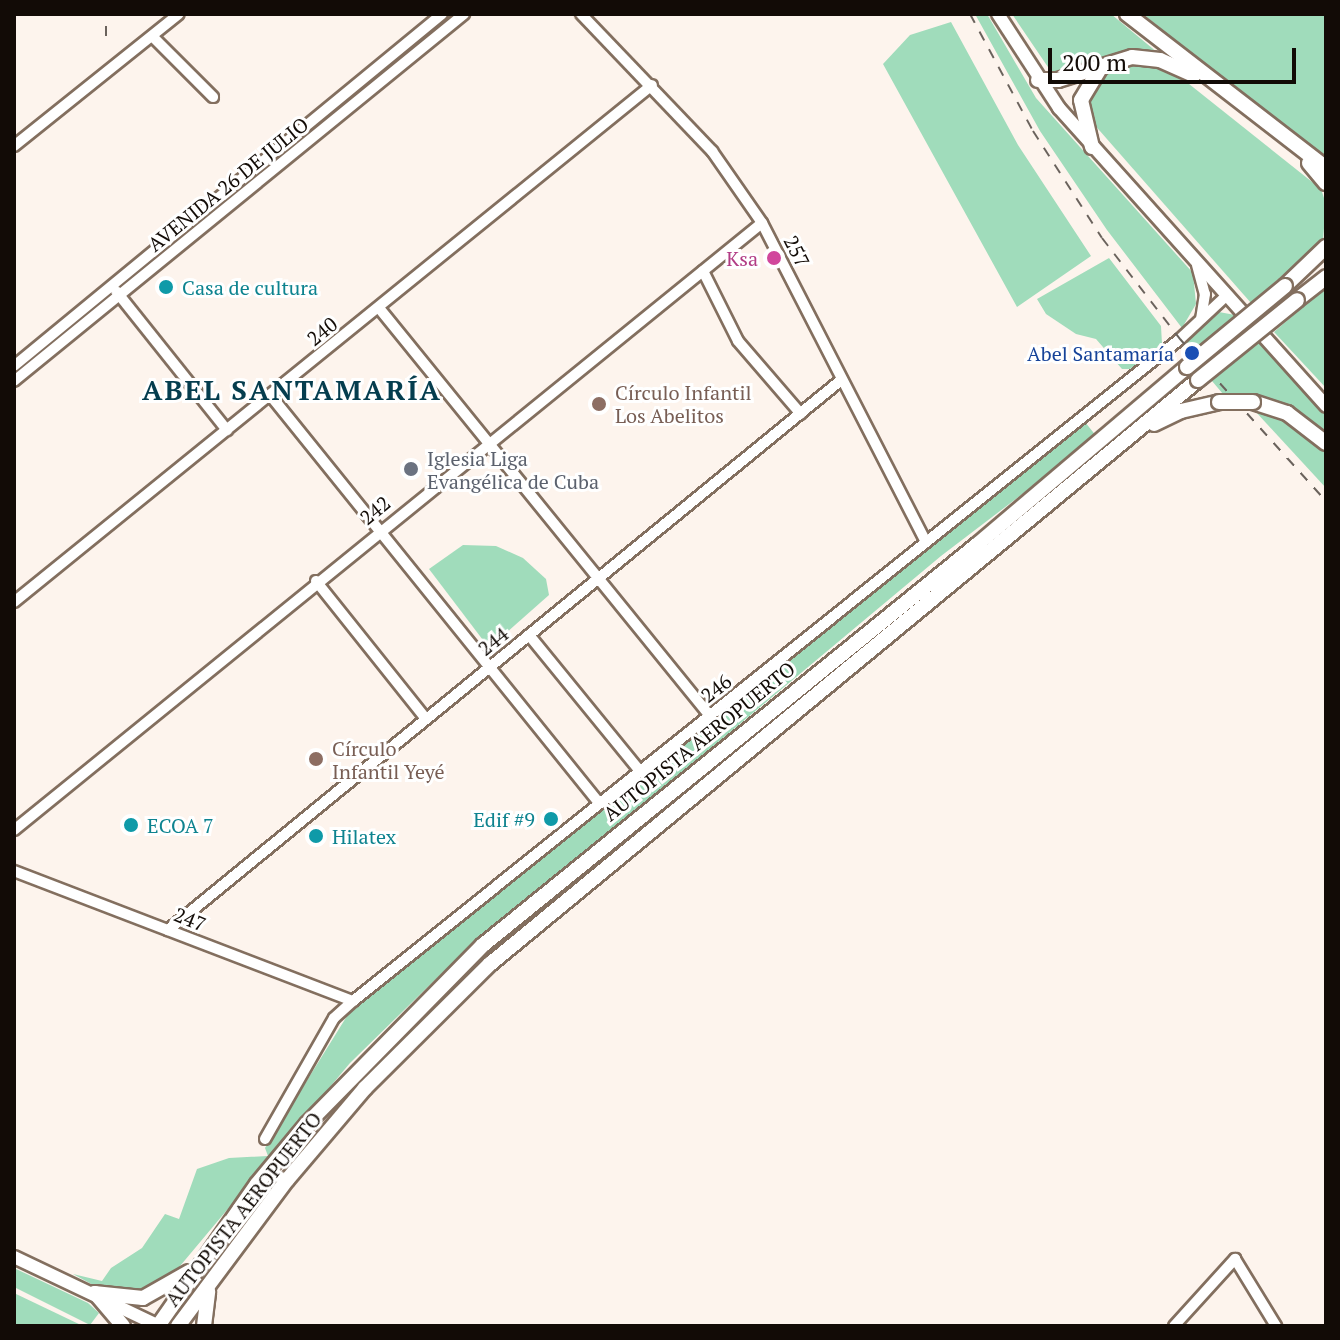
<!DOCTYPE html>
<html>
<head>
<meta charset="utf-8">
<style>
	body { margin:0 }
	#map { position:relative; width:1340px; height:1340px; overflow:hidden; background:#fdf4ed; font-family:"PT Serif",serif }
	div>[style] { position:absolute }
	.green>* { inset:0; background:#a0dcbb }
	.roads { filter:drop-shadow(2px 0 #836f5f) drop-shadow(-2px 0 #836f5f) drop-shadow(0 2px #836f5f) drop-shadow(0 -2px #836f5f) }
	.minor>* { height:10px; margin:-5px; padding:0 5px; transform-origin:5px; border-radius:5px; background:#fff }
	.major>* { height:12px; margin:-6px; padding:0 6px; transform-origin:6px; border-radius:6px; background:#fff }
	.highway>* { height:14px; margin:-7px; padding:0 7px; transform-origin:7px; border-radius:7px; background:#fff }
	.rail>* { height:2px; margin-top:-1px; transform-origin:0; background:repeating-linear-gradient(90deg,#6a625c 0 10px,transparent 0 20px) }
	.bridges { filter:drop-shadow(2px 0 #836f5f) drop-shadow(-2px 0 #836f5f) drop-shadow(0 2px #836f5f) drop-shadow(0 -2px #836f5f) }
	.highway-bridge>* { height:14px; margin:-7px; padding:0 7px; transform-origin:7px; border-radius:7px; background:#fff }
	.dots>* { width:22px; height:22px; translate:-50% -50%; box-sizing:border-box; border:4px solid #fff; border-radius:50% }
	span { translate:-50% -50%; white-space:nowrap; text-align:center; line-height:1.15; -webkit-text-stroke:6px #fff; paint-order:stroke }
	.street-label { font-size:20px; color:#120b06 }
	.hotel-label { font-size:20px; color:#b23c85 }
	.right { translate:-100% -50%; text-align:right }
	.culture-label { font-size:20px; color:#0d838f }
	.left { translate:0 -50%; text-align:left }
	.transit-label { font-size:20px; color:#164399 }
	.education-label { font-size:20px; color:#785e54 }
	.worship-label { font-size:20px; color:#5b616d }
	.district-label { font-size:28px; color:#053d4e; font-weight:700; letter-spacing:2px }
	.frame { position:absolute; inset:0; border:16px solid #120b06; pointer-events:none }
	.scale { position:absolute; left:1048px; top:48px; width:248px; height:36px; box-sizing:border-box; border:4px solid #120b06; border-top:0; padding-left:10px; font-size:24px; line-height:28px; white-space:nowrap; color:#120b06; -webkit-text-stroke:6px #fff; paint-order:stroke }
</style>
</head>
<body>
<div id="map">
	<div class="green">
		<i style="clip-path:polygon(975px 14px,987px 14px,1036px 98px,1193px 273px,1196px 304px,1182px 328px,1107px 230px,1040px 131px)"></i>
		<i style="clip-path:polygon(1012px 14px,1111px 14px,1158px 53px,1118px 53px,1052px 73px)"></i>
		<i style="clip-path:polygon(1143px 14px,1326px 14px,1326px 163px,1234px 88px)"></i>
		<i style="clip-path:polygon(951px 22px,1018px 145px,1091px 256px,1017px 307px,883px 64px,910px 35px)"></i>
		<i style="clip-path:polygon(1131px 63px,1157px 66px,1179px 76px,1321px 189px,1326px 204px,1323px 240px,1251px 303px,1092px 122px,1087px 111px,1089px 86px,1102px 71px)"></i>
		<i style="clip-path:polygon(1109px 258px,1161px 326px,1162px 344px,1130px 369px,1122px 369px,1096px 339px,1076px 334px,1046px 314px,1037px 299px)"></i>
		<i style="clip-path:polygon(1326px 287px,1326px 388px,1274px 332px)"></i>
		<i style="clip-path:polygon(1219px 312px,1235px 315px,1326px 415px,1326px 433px,1288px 406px,1223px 394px,1179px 342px)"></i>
		<i style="clip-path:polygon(1255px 411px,1275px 414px,1300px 427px,1326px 449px,1326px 488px)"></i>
		<i style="clip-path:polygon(1085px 422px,1097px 437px,941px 556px,443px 972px,350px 1063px,170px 1278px,142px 1293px,104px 1291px,73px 1274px,102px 1281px,111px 1268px,142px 1248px,165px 1214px,179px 1219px,197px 1169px,229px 1158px,268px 1156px,265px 1148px,352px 1008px)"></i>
		<i style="clip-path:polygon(463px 545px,496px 546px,523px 558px,546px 579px,549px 595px,489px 648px,429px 569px)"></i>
		<i style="clip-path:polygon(14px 1268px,88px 1303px,99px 1313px,90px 1325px,14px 1287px)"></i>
		<i style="clip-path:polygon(14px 1293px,83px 1326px,14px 1326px)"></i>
	</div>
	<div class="roads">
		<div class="minor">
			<i style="left:581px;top:14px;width:190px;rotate:46.3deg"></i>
			<i style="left:712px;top:151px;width:88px;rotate:55.2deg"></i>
			<i style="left:762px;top:223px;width:359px;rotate:62.8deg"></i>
			<i style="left:153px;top:37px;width:85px;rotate:45deg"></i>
			<i style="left:14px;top:146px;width:211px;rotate:-38.7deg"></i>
			<i style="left:1197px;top:265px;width:30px;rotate:75deg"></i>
			<i style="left:1205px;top:294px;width:25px;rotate:99deg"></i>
			<i style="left:703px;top:271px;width:78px;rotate:63.4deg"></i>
			<i style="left:738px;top:341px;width:96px;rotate:49.2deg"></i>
			<i style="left:116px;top:291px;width:178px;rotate:51.4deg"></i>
			<i style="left:379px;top:308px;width:525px;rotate:50.95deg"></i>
			<i style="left:14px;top:366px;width:554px;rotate:-39.43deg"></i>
			<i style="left:14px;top:381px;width:581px;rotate:-39.2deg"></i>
			<i style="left:271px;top:396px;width:523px;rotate:51.13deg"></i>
			<i style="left:316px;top:581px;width:176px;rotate:51.4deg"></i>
			<i style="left:14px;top:602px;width:821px;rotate:-39.02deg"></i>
			<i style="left:529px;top:635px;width:174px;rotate:50.8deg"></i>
			<i style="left:14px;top:830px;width:963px;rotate:-39.06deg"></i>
			<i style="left:14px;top:871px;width:363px;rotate:21deg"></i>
			<i style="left:168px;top:930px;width:868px;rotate:-39.25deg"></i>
			<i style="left:265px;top:1139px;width:139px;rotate:-60.3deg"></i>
			<i style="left:334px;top:1018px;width:25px;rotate:-42deg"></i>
			<i style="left:353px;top:1001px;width:1059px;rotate:-38.68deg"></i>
			<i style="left:1180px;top:339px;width:63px;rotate:-43.1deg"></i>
			<i style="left:1174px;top:1326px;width:91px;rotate:-47.7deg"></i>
			<i style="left:1235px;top:1259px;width:79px;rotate:58.5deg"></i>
		</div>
		<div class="major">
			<i style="left:998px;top:14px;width:112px;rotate:57deg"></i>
			<i style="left:1059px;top:108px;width:400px;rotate:48.1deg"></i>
			<i style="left:14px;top:1257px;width:161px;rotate:25.4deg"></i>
		</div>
		<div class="highway">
			<i style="left:1127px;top:14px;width:252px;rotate:37.7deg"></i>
			<i style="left:1038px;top:80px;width:20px"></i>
			<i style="left:1058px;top:80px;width:77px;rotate:-17.3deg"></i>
			<i style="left:1132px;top:57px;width:28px;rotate:6deg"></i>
			<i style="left:1160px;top:60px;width:37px;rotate:24deg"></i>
			<i style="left:1092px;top:147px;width:48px;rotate:-103.2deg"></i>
			<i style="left:1081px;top:100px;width:37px;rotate:-59deg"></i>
			<i style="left:1309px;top:163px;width:26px;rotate:50deg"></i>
			<i style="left:1285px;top:286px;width:57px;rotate:-43.6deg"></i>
			<i style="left:1297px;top:300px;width:37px;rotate:-38deg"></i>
			<i style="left:1253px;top:402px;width:36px;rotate:18deg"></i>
			<i style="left:1287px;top:413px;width:49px;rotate:37.6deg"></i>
			<i style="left:1154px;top:424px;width:30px;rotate:-26deg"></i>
			<i style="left:1181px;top:411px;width:39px;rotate:-13deg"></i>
			<i style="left:94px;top:1293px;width:49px;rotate:5.8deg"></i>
			<i style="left:143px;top:1298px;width:53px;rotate:-29.5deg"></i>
			<i style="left:95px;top:1293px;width:43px;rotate:49.7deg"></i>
			<i style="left:158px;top:1326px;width:173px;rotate:-55.1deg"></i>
			<i style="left:257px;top:1184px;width:78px;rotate:-50.2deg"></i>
			<i style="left:307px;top:1124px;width:251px;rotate:-45.5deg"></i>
			<i style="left:483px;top:945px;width:637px;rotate:-39.01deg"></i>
			<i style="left:978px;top:544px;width:274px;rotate:-40.3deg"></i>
			<i style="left:178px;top:1326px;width:182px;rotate:-53.3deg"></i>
			<i style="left:287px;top:1180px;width:121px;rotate:-49.7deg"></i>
			<i style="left:365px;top:1088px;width:176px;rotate:-44.8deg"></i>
			<i style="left:490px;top:964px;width:918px;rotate:-39.52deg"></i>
			<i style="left:204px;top:1326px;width:35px;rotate:-83deg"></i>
		</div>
	</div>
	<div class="rail">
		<i style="left:970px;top:14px;width:133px;rotate:61.7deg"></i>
		<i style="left:1033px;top:131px;width:127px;rotate:57.2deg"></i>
		<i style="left:1102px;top:238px;width:128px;rotate:52.3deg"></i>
		<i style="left:1180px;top:339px;width:218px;rotate:48deg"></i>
		<i style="left:106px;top:36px;width:22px;rotate:-90deg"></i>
	</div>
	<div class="bridges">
		<div class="highway-bridge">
			<i style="left:1187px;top:367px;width:127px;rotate:-39.6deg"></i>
			<i style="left:1198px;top:380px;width:127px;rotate:-38.9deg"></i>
			<i style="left:1219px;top:402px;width:34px"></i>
		</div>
	</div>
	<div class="dots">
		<i style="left:774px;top:258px;background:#d1479c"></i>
		<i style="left:166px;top:287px;background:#0f9aa8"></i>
		<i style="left:1192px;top:353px;background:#1a4fb4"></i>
		<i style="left:599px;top:404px;background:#8d6e63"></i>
		<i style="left:411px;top:469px;background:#6b7280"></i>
		<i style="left:316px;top:759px;background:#8d6e63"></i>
		<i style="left:551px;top:819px;background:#0f9aa8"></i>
		<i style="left:131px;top:825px;background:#0f9aa8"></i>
		<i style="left:316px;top:836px;background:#0f9aa8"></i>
	</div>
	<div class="street-label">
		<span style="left:228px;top:184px;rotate:-39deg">AVENIDA 26 DE JULIO</span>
		<span style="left:797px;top:251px;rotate:63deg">257</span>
		<span style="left:322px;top:331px;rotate:-39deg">240</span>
		<span style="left:375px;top:510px;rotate:-39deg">242</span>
		<span style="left:493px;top:641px;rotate:-39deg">244</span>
		<span style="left:716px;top:688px;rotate:-38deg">246</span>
		<span style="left:699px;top:741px;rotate:-39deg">AUTOPISTA AEROPUERTO</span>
		<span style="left:190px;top:919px;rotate:22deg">247</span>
		<span style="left:243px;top:1209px;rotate:-52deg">AUTOPISTA AEROPUERTO</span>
	</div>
	<div class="hotel-label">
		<span class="right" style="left:758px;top:258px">Ksa</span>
	</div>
	<div class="culture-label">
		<span class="left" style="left:182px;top:287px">Casa de cultura</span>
		<span class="right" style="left:535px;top:819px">Edif #9</span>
		<span class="left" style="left:147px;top:825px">ECOA 7</span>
		<span class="left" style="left:332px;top:836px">Hilatex</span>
	</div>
	<div class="transit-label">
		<span class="right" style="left:1174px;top:353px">Abel Santamaría</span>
	</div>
	<div class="education-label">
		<span class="left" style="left:615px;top:404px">Círculo Infantil<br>Los Abelitos</span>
		<span class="left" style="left:332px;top:760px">Círculo<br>Infantil Yeyé</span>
	</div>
	<div class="worship-label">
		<span class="left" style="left:427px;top:470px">Iglesia Liga<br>Evangélica de Cuba</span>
	</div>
	<div class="district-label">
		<span style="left:292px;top:390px">ABEL SANTAMARÍA</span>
	</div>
	<div class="frame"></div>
	<div class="scale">200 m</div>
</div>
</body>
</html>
